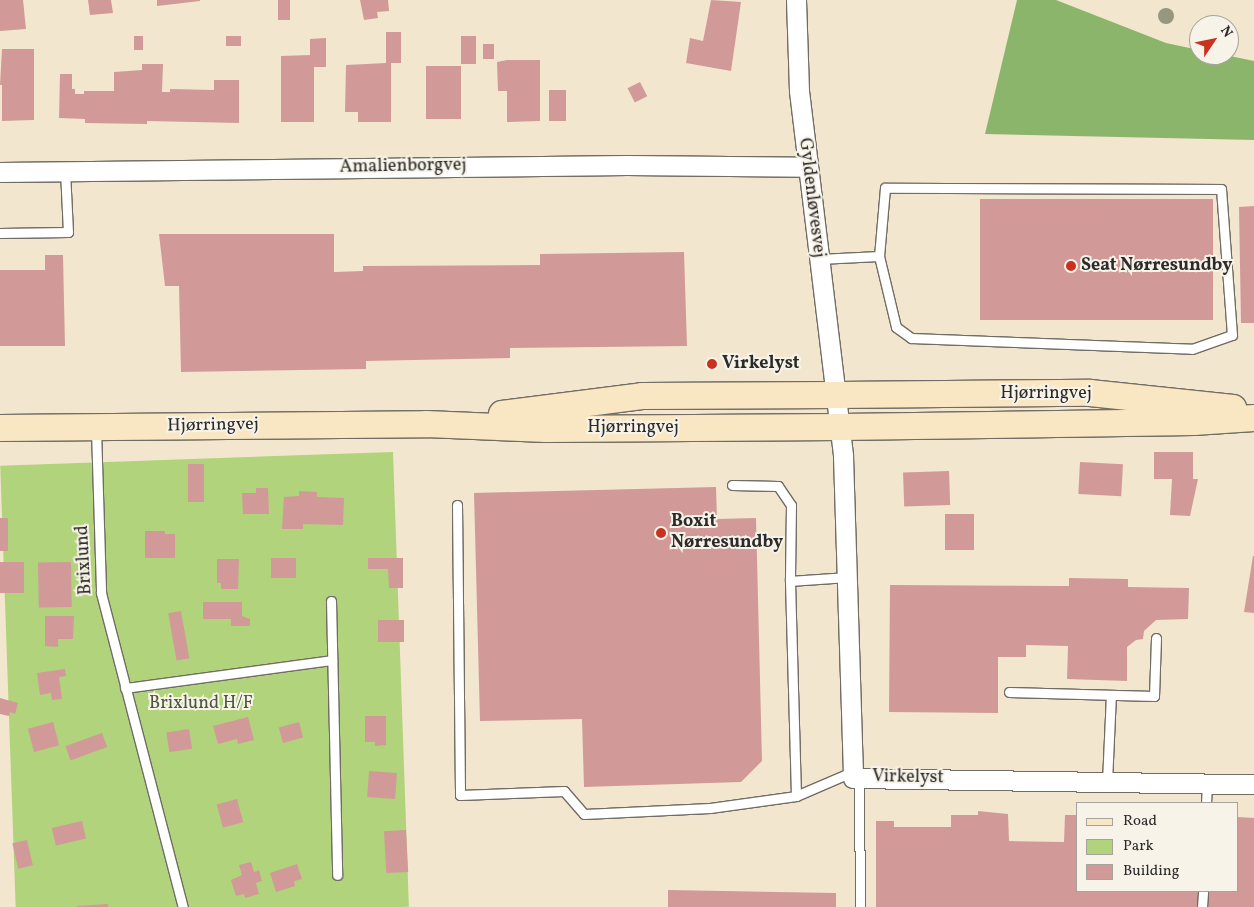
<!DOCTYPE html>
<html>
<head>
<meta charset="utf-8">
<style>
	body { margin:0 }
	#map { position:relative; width:1254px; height:907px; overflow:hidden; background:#f3e6ce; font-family:Vollkorn,serif }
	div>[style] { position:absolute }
	.green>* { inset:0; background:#b0d37c; transform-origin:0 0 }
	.forest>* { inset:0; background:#8cb56c }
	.building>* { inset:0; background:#d19a98; transform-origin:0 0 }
	.roads { filter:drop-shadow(1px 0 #716c64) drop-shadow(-1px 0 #716c64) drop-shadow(0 1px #716c64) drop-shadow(0 -1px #716c64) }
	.lane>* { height:9px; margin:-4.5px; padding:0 4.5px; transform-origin:4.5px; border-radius:4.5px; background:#fff }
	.street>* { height:19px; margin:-9.5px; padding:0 9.5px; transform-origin:9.5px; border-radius:9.5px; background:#fff }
	.secondary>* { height:26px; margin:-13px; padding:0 13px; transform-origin:13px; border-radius:13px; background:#f9e7c3 }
	.trees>* { width:16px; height:16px; margin:-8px; border-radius:50%; background:#97967f }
	.dots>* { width:14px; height:14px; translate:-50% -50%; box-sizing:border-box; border:2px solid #f7f3e8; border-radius:50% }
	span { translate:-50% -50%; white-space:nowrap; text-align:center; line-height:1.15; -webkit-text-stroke:4px #f7f3e8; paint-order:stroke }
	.street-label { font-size:18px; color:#2b2b2b }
	.poi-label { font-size:18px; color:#2b2b2b; font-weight:700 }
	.left { translate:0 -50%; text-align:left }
	.park-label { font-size:18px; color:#4c553f }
	.legend { position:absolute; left:1076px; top:802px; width:162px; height:90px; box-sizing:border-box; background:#f7f3e8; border:1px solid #a5a39c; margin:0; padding:6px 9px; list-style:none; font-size:15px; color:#2b2b2b }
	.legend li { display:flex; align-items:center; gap:10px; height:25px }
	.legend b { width:25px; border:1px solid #a5a39c }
	.north { position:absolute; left:1189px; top:15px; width:50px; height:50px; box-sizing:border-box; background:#f7f3e8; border:1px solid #a5a39c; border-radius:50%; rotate:56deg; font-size:14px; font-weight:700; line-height:20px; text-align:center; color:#2b2b2b }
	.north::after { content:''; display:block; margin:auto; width:18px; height:22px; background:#c8321e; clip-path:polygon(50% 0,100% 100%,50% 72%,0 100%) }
</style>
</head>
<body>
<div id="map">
	<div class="green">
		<i style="left:393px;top:452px;width:455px;height:393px;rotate:88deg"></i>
	</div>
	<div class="forest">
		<i style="clip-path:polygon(1017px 0,1056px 0,1166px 43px,1199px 50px,1199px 55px,1225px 55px,1254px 61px,1254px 140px,985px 134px)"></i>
	</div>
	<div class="building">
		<i style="clip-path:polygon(0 0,23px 0,26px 29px,0 31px)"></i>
		<i style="clip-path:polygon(88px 0,111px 0,113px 13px,90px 15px)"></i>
		<i style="clip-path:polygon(157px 0,200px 0,200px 1px,157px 6px)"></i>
		<i style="left:278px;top:0;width:12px;height:20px"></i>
		<i style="clip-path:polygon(360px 0,388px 0,389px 11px,377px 12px,378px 18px,364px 20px)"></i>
		<i style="clip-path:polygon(711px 0,741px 2px,731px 71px,686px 63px,690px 38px,703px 41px)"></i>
		<i style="clip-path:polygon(386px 32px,401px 32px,401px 63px,391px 63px,391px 122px,358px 122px,358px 112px,345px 112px,346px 65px,386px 63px)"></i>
		<i style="left:134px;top:36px;width:9px;height:14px"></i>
		<i style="left:226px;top:36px;width:15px;height:10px"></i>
		<i style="left:461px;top:36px;width:15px;height:28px"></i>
		<i style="clip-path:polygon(326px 38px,326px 67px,314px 67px,314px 122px,281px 122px,281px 56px,310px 55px,310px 39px)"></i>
		<i style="left:483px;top:44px;width:11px;height:15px"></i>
		<i style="clip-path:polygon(2px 49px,34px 49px,34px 120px,2px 121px,2px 85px,0 85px)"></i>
		<i style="clip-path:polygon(507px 60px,540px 60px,540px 121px,507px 122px,507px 91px,498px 91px,497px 62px)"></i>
		<i style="clip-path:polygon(142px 64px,163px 64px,162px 92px,170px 92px,170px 89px,214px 90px,214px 80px,239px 80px,239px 123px,147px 121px,147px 124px,85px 123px,85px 119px,59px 118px,60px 74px,72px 74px,72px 89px,75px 89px,75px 94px,84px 94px,84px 91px,114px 91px,114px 72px,142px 70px)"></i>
		<i style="left:426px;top:66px;width:35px;height:53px"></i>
		<i style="left:640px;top:82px;width:16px;height:14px;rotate:63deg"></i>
		<i style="left:549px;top:90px;width:17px;height:31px"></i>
		<i style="left:1213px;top:199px;width:121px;height:233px;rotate:90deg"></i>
		<i style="clip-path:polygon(1254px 206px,1254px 323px,1241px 323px,1239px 207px)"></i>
		<i style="clip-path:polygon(159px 234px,334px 234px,334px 272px,363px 271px,363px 266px,540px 265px,540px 254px,684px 252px,687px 346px,510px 348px,510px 358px,366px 361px,366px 369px,181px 372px,179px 286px,165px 286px)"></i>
		<i style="clip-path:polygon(45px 255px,63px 255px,65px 346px,0 346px,0 270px,45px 270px)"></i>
		<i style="clip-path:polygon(1154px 452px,1193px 452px,1193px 479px,1198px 479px,1190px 516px,1170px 515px,1172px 479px,1154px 479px)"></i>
		<i style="left:1080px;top:462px;width:43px;height:32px;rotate:3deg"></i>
		<i style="left:188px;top:464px;width:16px;height:38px"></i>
		<i style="left:949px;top:471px;width:34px;height:46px;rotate:88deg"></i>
		<i style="clip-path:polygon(716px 487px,717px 519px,756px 518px,762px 761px,741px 782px,584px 787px,582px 719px,480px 721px,474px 493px)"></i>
		<i style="clip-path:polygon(256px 488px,268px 488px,269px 514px,243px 514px,242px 493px,256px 493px)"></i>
		<i style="clip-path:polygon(299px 491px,317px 492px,317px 497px,344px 498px,343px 525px,303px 524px,303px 529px,282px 529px,284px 497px,299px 496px)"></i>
		<i style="left:945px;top:514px;width:29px;height:36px"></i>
		<i style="left:0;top:518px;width:8px;height:33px"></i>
		<i style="clip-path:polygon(145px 531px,165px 531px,165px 534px,175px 534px,175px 558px,145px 558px)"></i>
		<i style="clip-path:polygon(1253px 556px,1254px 556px,1254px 613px,1244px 612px)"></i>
		<i style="left:271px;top:558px;width:25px;height:20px"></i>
		<i style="clip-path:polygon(368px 558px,403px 558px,403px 588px,389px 588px,388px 569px,368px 569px)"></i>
		<i style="clip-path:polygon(217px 559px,239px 559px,238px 589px,221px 589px,221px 583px,217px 583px)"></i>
		<i style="left:0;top:562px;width:24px;height:31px"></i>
		<i style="left:71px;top:562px;width:45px;height:33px;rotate:89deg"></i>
		<i style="clip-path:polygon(1069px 578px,1128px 579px,1128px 587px,1189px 588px,1188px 619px,1156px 620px,1144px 631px,1143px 639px,1136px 640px,1127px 647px,1127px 681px,1067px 679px,1068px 646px,1026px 645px,1026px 657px,998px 657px,998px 713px,889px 712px,890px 585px,1069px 586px)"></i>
		<i style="clip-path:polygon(203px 602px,242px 602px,242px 616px,250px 619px,250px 626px,231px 626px,231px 619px,203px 619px)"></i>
		<i style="left:181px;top:611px;width:48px;height:13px;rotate:80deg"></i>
		<i style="clip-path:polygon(45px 616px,74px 616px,73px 639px,58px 639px,58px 647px,45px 646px)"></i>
		<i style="left:378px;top:620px;width:26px;height:22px"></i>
		<i style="clip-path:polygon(65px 669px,66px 676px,59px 677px,62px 699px,52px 700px,51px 693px,40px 695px,37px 673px)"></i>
		<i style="clip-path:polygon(0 698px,18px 703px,15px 714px,10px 712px,9px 716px,0 714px)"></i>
		<i style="clip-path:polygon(365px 716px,386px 716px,386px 745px,375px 746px,375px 742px,365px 742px)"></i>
		<i style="clip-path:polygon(248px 717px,254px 740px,238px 744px,237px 739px,218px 744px,213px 726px)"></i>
		<i style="left:53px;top:722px;width:24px;height:26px;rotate:75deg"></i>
		<i style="left:299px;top:722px;width:16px;height:21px;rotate:75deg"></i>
		<i style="left:189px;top:729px;width:20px;height:23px;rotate:81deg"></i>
		<i style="left:102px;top:733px;width:15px;height:39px;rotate:70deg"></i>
		<i style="left:369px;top:771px;width:28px;height:26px;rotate:4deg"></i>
		<i style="left:237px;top:799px;width:24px;height:21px;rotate:75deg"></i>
		<i style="clip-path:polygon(978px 811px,1008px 814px,1009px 841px,1064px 842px,1065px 815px,1078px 815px,1078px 891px,1238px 891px,1238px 817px,1254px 818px,1254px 907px,876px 907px,876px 821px,894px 821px,894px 827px,951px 827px,951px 815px,978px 815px)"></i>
		<i style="left:82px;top:821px;width:18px;height:31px;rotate:77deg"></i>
		<i style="left:406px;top:830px;width:42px;height:22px;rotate:87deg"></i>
		<i style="left:27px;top:840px;width:26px;height:15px;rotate:77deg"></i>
		<i style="clip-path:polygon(251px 862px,254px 872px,259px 870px,262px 881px,256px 883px,259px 894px,245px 898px,244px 894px,236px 896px,231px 880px,242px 875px,239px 865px)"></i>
		<i style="clip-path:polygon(297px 864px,302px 879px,294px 881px,295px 886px,276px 892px,270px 873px)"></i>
		<i style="clip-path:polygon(668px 890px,836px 893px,836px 907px,668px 907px)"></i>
		<i style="clip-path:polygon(108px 904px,108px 907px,77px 907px,77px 906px)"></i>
	</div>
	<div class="roads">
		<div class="lane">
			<i style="left:0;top:233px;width:68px;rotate:-0.8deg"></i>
			<i style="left:68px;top:232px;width:61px;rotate:-92.8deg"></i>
			<i style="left:819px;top:259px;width:60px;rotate:-2.9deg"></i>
			<i style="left:879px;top:256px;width:73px;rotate:76.5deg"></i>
			<i style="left:896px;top:327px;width:19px;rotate:36deg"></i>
			<i style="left:911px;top:338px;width:281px;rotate:2.2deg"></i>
			<i style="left:1192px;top:349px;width:42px;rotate:-19.3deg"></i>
			<i style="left:1232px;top:335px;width:146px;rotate:-94.3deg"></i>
			<i style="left:1221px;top:189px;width:336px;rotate:-179.8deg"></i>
			<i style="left:885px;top:188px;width:68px;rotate:95deg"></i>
			<i style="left:96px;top:430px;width:163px;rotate:88.2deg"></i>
			<i style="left:101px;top:593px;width:325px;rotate:75.4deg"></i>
			<i style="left:732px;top:485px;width:46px;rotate:1.2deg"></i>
			<i style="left:778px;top:486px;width:23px;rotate:56deg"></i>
			<i style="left:791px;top:505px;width:76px;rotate:90.8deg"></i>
			<i style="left:790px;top:581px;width:215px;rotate:88.4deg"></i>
			<i style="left:457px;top:505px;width:290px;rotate:89.4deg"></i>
			<i style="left:460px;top:795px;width:104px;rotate:-2.2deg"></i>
			<i style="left:564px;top:791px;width:30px;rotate:49deg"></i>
			<i style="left:584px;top:814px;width:126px;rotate:-2.7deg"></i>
			<i style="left:710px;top:808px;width:87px;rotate:-7.9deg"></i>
			<i style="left:796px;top:796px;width:61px;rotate:-23.2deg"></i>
			<i style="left:790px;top:581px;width:57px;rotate:-4deg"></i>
			<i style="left:331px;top:601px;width:274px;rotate:88.7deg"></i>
			<i style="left:125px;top:688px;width:209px;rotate:-7.7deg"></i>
			<i style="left:1009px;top:692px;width:145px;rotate:1.6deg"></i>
			<i style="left:1154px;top:696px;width:58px;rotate:-88deg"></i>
			<i style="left:859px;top:777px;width:130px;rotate:89.6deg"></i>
			<i style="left:1107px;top:782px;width:87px;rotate:-87.4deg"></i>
			<i style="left:1206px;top:803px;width:20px;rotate:-87deg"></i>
			<i style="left:1202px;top:907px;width:16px;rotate:-86deg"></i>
		</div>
		<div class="street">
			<i style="left:796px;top:0;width:91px;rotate:88.1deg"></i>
			<i style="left:799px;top:91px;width:368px;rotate:83.1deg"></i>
			<i style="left:843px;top:456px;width:322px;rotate:88.2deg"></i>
			<i style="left:853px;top:778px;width:401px;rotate:0.9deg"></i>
			<i style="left:0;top:172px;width:627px;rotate:-0.64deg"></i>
			<i style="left:627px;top:165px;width:179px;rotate:0.6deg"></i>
		</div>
		<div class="secondary">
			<i style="left:502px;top:414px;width:141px;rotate:-7.3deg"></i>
			<i style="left:642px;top:396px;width:194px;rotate:-0.3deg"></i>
			<i style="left:836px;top:395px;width:254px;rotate:-0.5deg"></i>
			<i style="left:1090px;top:393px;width:144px;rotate:6deg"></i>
			<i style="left:0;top:428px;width:426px;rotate:-0.5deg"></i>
			<i style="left:426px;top:424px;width:120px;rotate:2.4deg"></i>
			<i style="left:546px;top:429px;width:294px;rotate:-0.4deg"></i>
			<i style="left:840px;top:427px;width:354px;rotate:-0.8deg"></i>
			<i style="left:1194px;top:422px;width:60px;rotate:-3.8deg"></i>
		</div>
	</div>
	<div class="trees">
		<i style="left:1166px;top:16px"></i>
	</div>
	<div class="dots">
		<i style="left:1071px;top:266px;background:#c8321e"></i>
		<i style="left:712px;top:364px;background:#c8321e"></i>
		<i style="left:661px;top:533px;background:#c8321e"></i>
	</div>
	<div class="street-label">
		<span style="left:403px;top:167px;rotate:-1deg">Amalienborgvej</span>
		<span style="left:811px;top:198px;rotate:83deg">Gyldenløvesvej</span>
		<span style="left:1046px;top:394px">Hjørringvej</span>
		<span style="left:213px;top:426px;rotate:-1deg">Hjørringvej</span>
		<span style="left:633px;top:428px">Hjørringvej</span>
		<span style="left:85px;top:560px;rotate:-93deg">Brixlund</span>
		<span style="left:908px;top:778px;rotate:1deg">Virkelyst</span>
	</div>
	<div class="poi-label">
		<span class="left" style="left:1081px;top:266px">Seat Nørresundby</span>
		<span class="left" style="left:722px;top:364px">Virkelyst</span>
		<span class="left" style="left:671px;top:533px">Boxit<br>Nørresundby</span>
	</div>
	<div class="park-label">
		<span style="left:201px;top:704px">Brixlund H/F</span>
	</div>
	<ul class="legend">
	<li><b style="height:6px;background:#f9e7c3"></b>Road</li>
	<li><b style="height:14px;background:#b0d37c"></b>Park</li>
	<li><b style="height:14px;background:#d19a98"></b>Building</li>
	</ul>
	<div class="north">N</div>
</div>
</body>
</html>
